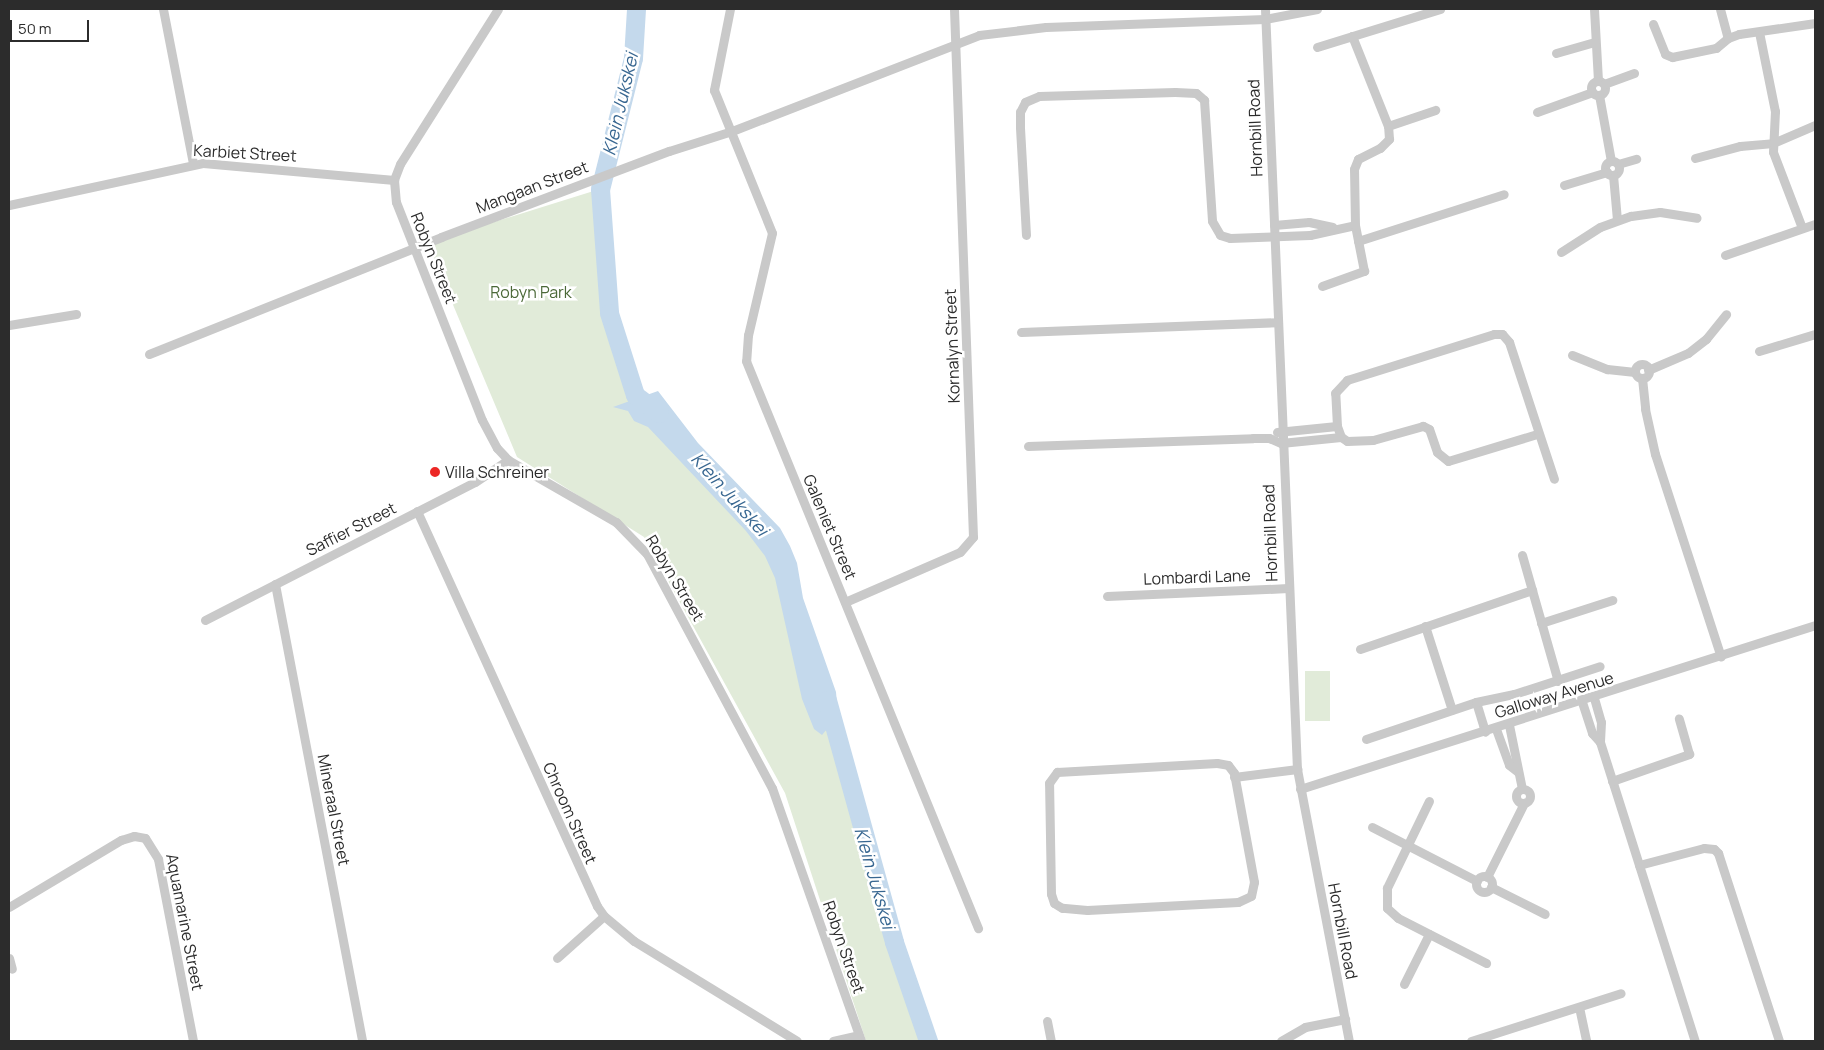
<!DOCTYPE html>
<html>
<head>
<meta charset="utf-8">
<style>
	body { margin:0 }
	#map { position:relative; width:1824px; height:1050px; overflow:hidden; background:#fff; font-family:Manrope,sans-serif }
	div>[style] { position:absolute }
	.green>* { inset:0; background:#e1ebd9; transform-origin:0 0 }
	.water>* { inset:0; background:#c4d9ec }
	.river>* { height:19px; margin:-9.5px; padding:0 9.5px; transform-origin:9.5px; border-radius:9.5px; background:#c4d9ec }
	.street>* { height:9px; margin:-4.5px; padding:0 4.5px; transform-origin:4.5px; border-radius:4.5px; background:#c9c9c9 }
	.street>.ring { margin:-4.5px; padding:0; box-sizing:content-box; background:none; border:9px solid #c9c9c9; border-radius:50% }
	.dots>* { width:14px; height:14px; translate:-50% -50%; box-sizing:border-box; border:2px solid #fff; border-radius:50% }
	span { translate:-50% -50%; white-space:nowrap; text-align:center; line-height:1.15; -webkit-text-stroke:5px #fff; paint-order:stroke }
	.street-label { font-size:16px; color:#2c2c2c }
	.park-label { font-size:16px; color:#4b6938 }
	.poi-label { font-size:16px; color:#2c2c2c }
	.left { translate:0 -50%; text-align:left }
	.water-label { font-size:18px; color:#386791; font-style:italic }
	.frame { position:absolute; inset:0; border:10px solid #2c2c2c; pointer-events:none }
	.scale { position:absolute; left:10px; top:20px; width:79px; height:22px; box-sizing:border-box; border:2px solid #2c2c2c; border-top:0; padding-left:6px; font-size:15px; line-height:18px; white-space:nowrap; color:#2c2c2c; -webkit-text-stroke:4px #fff; paint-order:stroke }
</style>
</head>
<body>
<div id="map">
	<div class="green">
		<i style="clip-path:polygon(600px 189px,609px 313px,635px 394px,664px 417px,773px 541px,828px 711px,894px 942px,928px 1041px,866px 1041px,785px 793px,644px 537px,517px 457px,427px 243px)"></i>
		<i style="left:1305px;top:671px;width:25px;height:50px"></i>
	</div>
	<div class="water">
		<i style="clip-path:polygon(658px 391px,698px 443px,780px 528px,790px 546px,797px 563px,803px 598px,836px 692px,838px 716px,822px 735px,814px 729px,802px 699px,775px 578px,765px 556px,746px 531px,648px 427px,634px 421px,628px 411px,613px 407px)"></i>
	</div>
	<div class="river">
		<i style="left:636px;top:9px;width:49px;rotate:93.5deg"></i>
		<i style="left:633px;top:58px;width:135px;rotate:104.1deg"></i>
		<i style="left:600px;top:189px;width:124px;rotate:85.8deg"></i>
		<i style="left:609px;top:313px;width:86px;rotate:72.4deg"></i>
		<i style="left:635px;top:395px;width:30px;rotate:37deg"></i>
		<i style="left:827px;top:700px;width:251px;rotate:74.5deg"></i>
		<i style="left:894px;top:942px;width:105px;rotate:71deg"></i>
	</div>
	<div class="street">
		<i style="left:163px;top:9px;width:158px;rotate:79deg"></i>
		<i style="left:498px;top:9px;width:183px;rotate:122.3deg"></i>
		<i style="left:400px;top:164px;width:17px;rotate:111deg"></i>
		<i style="left:394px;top:180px;width:22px;rotate:85deg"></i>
		<i style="left:396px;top:202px;width:234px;rotate:68.5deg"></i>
		<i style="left:482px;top:420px;width:32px;rotate:62deg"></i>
		<i style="left:497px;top:448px;width:16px;rotate:47deg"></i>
		<i style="left:508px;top:460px;width:125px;rotate:29.9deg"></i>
		<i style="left:616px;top:522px;width:45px;rotate:45.9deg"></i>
		<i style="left:647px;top:554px;width:265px;rotate:61.9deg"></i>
		<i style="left:772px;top:788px;width:268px;rotate:70.6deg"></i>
		<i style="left:730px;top:9px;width:83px;rotate:101.2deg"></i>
		<i style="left:714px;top:90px;width:154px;rotate:67.9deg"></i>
		<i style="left:772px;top:233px;width:105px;rotate:103.2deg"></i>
		<i style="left:748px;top:335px;width:26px;rotate:94deg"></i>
		<i style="left:746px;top:361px;width:613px;rotate:67.75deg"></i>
		<i style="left:1265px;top:9px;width:761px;rotate:87.59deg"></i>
		<i style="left:1297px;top:769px;width:277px;rotate:79.2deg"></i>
		<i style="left:1594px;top:9px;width:72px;rotate:86.8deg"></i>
		<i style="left:1720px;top:9px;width:30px;rotate:75deg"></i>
		<i style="left:1653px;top:24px;width:32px;rotate:68deg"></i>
		<i style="left:1665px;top:54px;width:8px;rotate:23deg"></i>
		<i style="left:1672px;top:57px;width:45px;rotate:-11.6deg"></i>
		<i style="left:1716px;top:48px;width:16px;rotate:-40deg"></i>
		<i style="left:1728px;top:38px;width:12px;rotate:-20deg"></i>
		<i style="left:1739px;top:34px;width:77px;rotate:-8.2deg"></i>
		<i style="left:1759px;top:32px;width:81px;rotate:78.6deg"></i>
		<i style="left:1775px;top:111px;width:41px;rotate:92.8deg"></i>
		<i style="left:1773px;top:152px;width:81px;rotate:69.1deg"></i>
		<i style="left:1317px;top:47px;width:129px;rotate:-17.2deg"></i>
		<i style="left:1556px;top:53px;width:40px;rotate:-16deg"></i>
		<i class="ring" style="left:1591px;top:81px;width:5px;height:5px"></i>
		<i style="left:1604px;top:84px;width:32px;rotate:-20deg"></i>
		<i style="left:1599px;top:95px;width:67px;rotate:79.7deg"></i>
		<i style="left:1537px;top:112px;width:59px;rotate:-19.7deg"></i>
		<i style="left:1388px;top:126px;width:50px;rotate:-18.8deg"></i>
		<i style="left:1695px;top:158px;width:47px;rotate:-14.9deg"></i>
		<i style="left:1740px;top:146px;width:33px;rotate:-5deg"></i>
		<i style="left:1773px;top:143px;width:46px;rotate:-23.2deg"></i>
		<i class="ring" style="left:1605px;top:161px;width:5px;height:5px"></i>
		<i style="left:1618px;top:164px;width:19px;rotate:-16deg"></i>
		<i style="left:1613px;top:175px;width:45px;rotate:84.9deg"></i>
		<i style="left:1564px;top:185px;width:45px;rotate:-16.8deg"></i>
		<i style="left:9px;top:205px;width:198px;rotate:-12.2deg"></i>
		<i style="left:203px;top:163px;width:192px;rotate:5.1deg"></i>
		<i style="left:1274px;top:225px;width:35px;rotate:-5deg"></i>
		<i style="left:1309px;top:222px;width:24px;rotate:12deg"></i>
		<i style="left:1026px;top:235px;width:108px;rotate:-93.2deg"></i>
		<i style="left:1020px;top:127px;width:15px;rotate:-90deg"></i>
		<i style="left:1020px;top:112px;width:11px;rotate:-63deg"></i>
		<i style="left:1025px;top:102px;width:15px;rotate:-23deg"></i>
		<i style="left:1039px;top:96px;width:136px;rotate:-1.7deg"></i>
		<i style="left:1175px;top:92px;width:21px;rotate:3deg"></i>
		<i style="left:1196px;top:93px;width:11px;rotate:41deg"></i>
		<i style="left:1204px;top:100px;width:121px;rotate:86.2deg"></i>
		<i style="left:1212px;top:221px;width:16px;rotate:60deg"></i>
		<i style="left:1220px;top:235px;width:10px;rotate:17deg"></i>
		<i style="left:1230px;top:238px;width:80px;rotate:-2.1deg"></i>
		<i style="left:1310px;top:235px;width:46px;rotate:-12.5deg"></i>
		<i style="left:1358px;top:241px;width:153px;rotate:-17.8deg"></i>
		<i style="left:1561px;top:252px;width:46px;rotate:-32.7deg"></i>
		<i style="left:1600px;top:227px;width:33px;rotate:-20deg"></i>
		<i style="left:1631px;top:216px;width:29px;rotate:-8deg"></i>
		<i style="left:1660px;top:212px;width:37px;rotate:9deg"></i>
		<i style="left:1725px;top:255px;width:95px;rotate:-19deg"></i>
		<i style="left:1322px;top:286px;width:45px;rotate:-19.7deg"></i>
		<i style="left:1364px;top:271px;width:47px;rotate:-101.1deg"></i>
		<i style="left:1355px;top:225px;width:56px;rotate:-91deg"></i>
		<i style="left:1354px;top:169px;width:11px;rotate:-68deg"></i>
		<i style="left:1358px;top:159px;width:25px;rotate:-27deg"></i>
		<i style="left:1380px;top:148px;width:13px;rotate:-45deg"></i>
		<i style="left:1389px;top:139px;width:13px;rotate:-94deg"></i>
		<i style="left:1388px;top:126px;width:97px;rotate:-111.8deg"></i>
		<i style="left:9px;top:325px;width:68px;rotate:-9.3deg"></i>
		<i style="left:1021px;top:332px;width:257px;rotate:-2.2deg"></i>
		<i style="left:1759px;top:351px;width:59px;rotate:-16.9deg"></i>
		<i style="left:149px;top:354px;width:315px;rotate:-21.8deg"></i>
		<i style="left:441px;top:237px;width:244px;rotate:-20.7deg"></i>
		<i style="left:669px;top:151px;width:66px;rotate:-17.6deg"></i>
		<i style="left:732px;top:131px;width:265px;rotate:-21.2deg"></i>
		<i style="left:979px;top:35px;width:67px;rotate:-6.8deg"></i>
		<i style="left:1046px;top:27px;width:219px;rotate:-2.1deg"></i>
		<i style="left:1265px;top:19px;width:53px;rotate:-10.9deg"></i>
		<i style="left:1572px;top:355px;width:38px;rotate:22deg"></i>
		<i style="left:1607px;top:369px;width:28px;rotate:6deg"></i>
		<i class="ring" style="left:1635px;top:364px;width:5px;height:5px"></i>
		<i style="left:1648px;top:370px;width:43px;rotate:-23deg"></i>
		<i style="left:1688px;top:353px;width:23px;rotate:-38deg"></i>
		<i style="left:1706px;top:339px;width:32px;rotate:-51deg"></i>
		<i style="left:1642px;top:378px;width:31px;rotate:84deg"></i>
		<i style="left:1645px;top:409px;width:46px;rotate:77.5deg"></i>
		<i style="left:1655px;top:454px;width:213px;rotate:72deg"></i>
		<i style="left:1277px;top:432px;width:60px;rotate:-5.7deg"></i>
		<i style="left:1537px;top:434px;width:93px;rotate:163.1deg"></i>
		<i style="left:1448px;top:461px;width:14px;rotate:-141deg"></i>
		<i style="left:1437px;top:452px;width:24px;rotate:-109deg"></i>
		<i style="left:1429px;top:429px;width:7px;rotate:-153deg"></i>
		<i style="left:1423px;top:426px;width:52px;rotate:164.4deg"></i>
		<i style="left:1373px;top:440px;width:26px;rotate:178deg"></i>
		<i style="left:1347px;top:441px;width:7px;rotate:-146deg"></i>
		<i style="left:1341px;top:437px;width:12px;rotate:-110deg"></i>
		<i style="left:1337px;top:426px;width:33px;rotate:-93deg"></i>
		<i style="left:1335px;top:393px;width:18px;rotate:-47deg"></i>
		<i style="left:1347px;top:380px;width:154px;rotate:-17.4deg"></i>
		<i style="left:1494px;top:334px;width:8px"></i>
		<i style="left:1502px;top:334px;width:11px;rotate:49deg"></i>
		<i style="left:1509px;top:342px;width:144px;rotate:71.8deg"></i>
		<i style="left:1028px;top:446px;width:225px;rotate:-2deg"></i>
		<i style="left:1253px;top:438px;width:16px"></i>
		<i style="left:1269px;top:438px;width:13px;rotate:23deg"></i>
		<i style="left:1281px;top:443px;width:60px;rotate:-5.7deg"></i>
		<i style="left:417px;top:511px;width:434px;rotate:65.5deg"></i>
		<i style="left:597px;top:906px;width:12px;rotate:55deg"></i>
		<i style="left:604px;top:916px;width:39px;rotate:40deg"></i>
		<i style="left:634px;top:941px;width:191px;rotate:31.5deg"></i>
		<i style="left:1522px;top:555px;width:131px;rotate:74.1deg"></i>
		<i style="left:275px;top:584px;width:465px;rotate:79.2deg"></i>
		<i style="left:1107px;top:596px;width:181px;rotate:-2.5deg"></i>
		<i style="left:845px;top:602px;width:125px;rotate:-23.5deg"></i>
		<i style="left:960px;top:552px;width:20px;rotate:-49deg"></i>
		<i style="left:973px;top:537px;width:528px;rotate:-92.06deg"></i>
		<i style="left:205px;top:620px;width:303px;rotate:-27.1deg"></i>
		<i style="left:475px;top:482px;width:40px;rotate:-34deg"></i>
		<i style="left:1541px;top:623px;width:75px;rotate:-17.9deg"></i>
		<i style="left:1425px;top:626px;width:88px;rotate:72.2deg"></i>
		<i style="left:1360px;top:649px;width:182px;rotate:-18.9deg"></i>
		<i style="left:1594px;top:698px;width:25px;rotate:74deg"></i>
		<i style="left:1601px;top:722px;width:20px;rotate:93deg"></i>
		<i style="left:1600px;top:742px;width:314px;rotate:72.4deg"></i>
		<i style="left:1476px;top:702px;width:31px;rotate:73deg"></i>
		<i style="left:1582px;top:702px;width:33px;rotate:72deg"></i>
		<i style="left:1592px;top:733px;width:12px;rotate:48deg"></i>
		<i style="left:1509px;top:725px;width:65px;rotate:78.5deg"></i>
		<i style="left:1496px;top:729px;width:38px;rotate:70deg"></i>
		<i style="left:1509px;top:765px;width:11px;rotate:38deg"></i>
		<i style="left:1366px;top:739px;width:116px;rotate:-18.6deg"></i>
		<i style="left:1476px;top:702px;width:39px;rotate:-12deg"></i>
		<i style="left:1514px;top:694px;width:90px;rotate:-18deg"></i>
		<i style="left:1217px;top:763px;width:11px;rotate:10deg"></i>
		<i style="left:1228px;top:765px;width:10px;rotate:53deg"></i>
		<i style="left:1234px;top:773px;width:111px;rotate:79.6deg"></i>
		<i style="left:1254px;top:882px;width:14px;rotate:102deg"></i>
		<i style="left:1251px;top:896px;width:14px;rotate:155deg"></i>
		<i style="left:1238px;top:902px;width:151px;rotate:177deg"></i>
		<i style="left:1087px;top:910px;width:25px;rotate:-175deg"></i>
		<i style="left:1062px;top:908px;width:9px;rotate:-148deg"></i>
		<i style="left:1054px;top:903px;width:9px;rotate:-108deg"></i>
		<i style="left:1051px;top:894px;width:111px;rotate:-91deg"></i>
		<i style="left:1049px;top:783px;width:14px;rotate:-54deg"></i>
		<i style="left:1057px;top:772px;width:160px;rotate:-3.2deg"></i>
		<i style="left:1234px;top:777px;width:64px;rotate:-7.2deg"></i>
		<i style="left:1612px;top:781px;width:82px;rotate:-19.3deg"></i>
		<i style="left:1689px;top:754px;width:37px;rotate:-106deg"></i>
		<i style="left:1300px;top:789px;width:540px;rotate:-17.66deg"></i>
		<i class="ring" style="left:1516px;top:789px;width:5px;height:5px"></i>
		<i style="left:1429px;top:801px;width:97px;rotate:115.8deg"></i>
		<i style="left:1387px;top:888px;width:20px;rotate:90deg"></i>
		<i style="left:1387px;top:908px;width:15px;rotate:42deg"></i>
		<i style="left:1398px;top:918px;width:99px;rotate:27.1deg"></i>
		<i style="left:1372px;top:827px;width:118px;rotate:27.2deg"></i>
		<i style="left:1639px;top:865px;width:67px;rotate:-14.7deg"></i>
		<i style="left:1704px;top:848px;width:10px;rotate:6deg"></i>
		<i style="left:1714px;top:849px;width:6px;rotate:45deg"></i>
		<i style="left:1718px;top:853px;width:198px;rotate:72deg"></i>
		<i class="ring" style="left:1476px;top:876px;width:7px;height:7px"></i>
		<i style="left:1487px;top:877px;width:83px;rotate:-63.4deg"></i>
		<i style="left:1491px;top:887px;width:60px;rotate:26.6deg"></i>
		<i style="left:9px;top:907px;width:131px;rotate:-30.9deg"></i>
		<i style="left:121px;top:840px;width:14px;rotate:-17deg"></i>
		<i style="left:134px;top:836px;width:11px;rotate:10deg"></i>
		<i style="left:145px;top:838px;width:25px;rotate:58deg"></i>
		<i style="left:158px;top:859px;width:185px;rotate:79.1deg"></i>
		<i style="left:9px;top:958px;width:11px;rotate:75deg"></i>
		<i style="left:557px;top:958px;width:63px;rotate:-41.8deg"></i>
		<i style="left:1404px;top:984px;width:56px;rotate:-63.4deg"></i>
		<i style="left:1579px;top:1007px;width:35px;rotate:78deg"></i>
		<i style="left:1047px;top:1021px;width:20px;rotate:79deg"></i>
		<i style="left:833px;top:1041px;width:26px;rotate:-13deg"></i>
		<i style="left:1281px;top:1041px;width:28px;rotate:-30deg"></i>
		<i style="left:1305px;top:1027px;width:41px;rotate:-11.3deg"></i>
		<i style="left:1471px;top:1041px;width:157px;rotate:-17.7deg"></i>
	</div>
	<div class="dots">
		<i style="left:435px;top:472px;background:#ec2725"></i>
	</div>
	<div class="street-label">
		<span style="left:1255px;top:128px;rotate:-92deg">Hornbill Road</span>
		<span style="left:245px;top:153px;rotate:3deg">Karbiet Street</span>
		<span style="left:532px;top:187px;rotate:-21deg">Mangaan Street</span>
		<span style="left:434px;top:258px;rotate:68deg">Robyn Street</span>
		<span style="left:952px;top:346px;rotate:-92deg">Kornalyn Street</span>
		<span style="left:830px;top:527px;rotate:67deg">Galeniet Street</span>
		<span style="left:351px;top:529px;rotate:-27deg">Saffier Street</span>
		<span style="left:1270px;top:533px;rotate:-92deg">Hornbill Road</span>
		<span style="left:1197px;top:577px;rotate:-2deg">Lombardi Lane</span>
		<span style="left:675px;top:578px;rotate:59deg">Robyn Street</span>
		<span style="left:1554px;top:695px;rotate:-17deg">Galloway Avenue</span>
		<span style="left:334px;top:810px;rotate:79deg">Mineraal Street</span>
		<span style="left:570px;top:813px;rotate:66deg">Chroom Street</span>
		<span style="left:185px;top:922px;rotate:79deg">Aquamarine Street</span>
		<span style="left:1343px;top:931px;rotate:79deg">Hornbill Road</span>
		<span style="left:844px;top:947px;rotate:71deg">Robyn Street</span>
	</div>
	<div class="park-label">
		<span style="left:531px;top:292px">Robyn Park</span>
	</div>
	<div class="poi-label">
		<span class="left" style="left:445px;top:472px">Villa Schreiner</span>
	</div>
	<div class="water-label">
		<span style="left:620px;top:104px;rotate:-77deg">Klein Jukskei</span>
		<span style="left:730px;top:494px;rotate:48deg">Klein Jukskei</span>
		<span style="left:875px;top:878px;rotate:74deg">Klein Jukskei</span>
	</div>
	<div class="frame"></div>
	<div class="scale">50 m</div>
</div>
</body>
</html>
